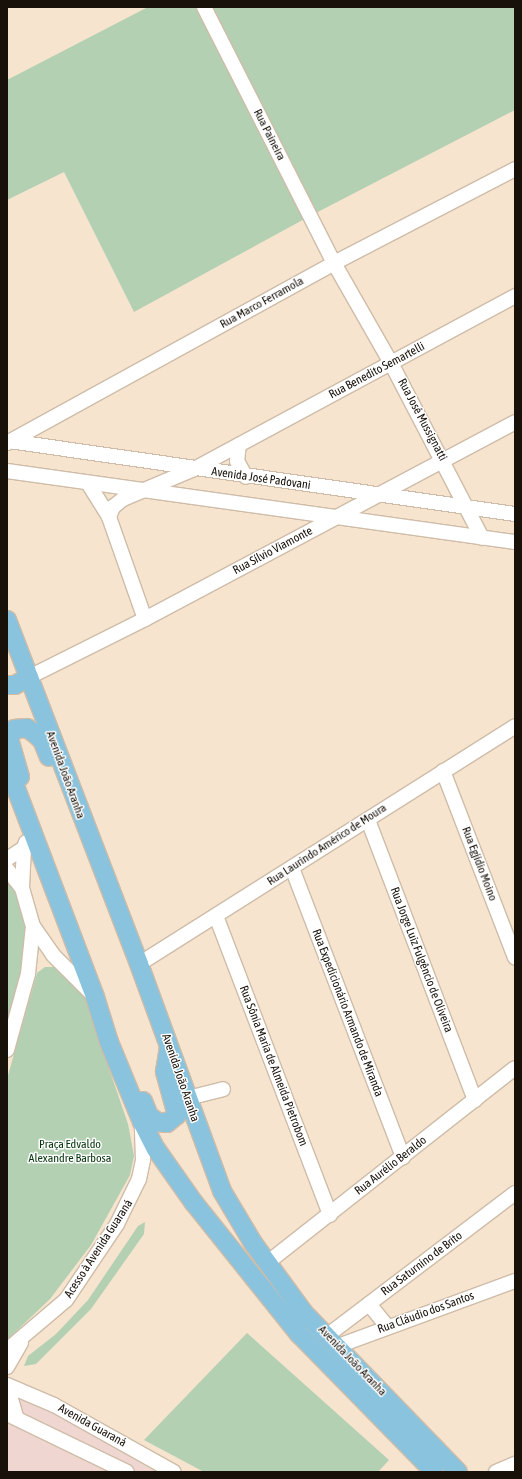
<!DOCTYPE html>
<html>
<head>
<meta charset="utf-8">
<style>
	body { margin:0 }
	#map { position:relative; width:522px; height:1479px; overflow:hidden; background:#f6e4ce; font-family:"Asap Condensed",sans-serif }
	div>[style] { position:absolute }
	.industrial>* { inset:0; background:#f0d6d1 }
	.green>* { inset:0; background:#b3d0b3 }
	.roads { filter:drop-shadow(1px 0 #cebca8) drop-shadow(-1px 0 #cebca8) drop-shadow(0 1px #cebca8) drop-shadow(0 -1px #cebca8) }
	.minor>* { height:14px; margin:-7px; padding:0 7px; transform-origin:7px; border-radius:7px; background:#fff }
	.major>* { height:18px; margin:-9px; padding:0 9px; transform-origin:9px; border-radius:9px; background:#89c3de }
	span { translate:-50% -50%; white-space:nowrap; text-align:center; line-height:1.15; -webkit-text-stroke:3px #fff; paint-order:stroke }
	.street-label { font-size:12px; color:#18110a }
	.park-label { font-size:12px; color:#05350b }
	.frame { position:absolute; inset:0; border:8px solid #18110a; pointer-events:none }
</style>
</head>
<body>
<div id="map">
	<div class="industrial">
		<i style="clip-path:polygon(7px 1384px,170px 1472px,7px 1472px)"></i>
	</div>
	<div class="green">
		<i style="clip-path:polygon(148px 7px,515px 7px,515px 110px,310px 216px,134px 312px,64px 172px,7px 200px,7px 80px)"></i>
		<i style="clip-path:polygon(7px 871px,33px 926px,7px 1050px)"></i>
		<i style="clip-path:polygon(45px 967px,54px 967px,62px 970px,84px 995px,128px 1124px,134px 1156px,130px 1175px,91px 1245px,50px 1299px,7px 1340px,7px 1079px,35px 980px,37px 973px)"></i>
		<i style="clip-path:polygon(145px 1222px,144px 1234px,91px 1309px,36px 1364px,24px 1366px,28px 1356px,56px 1334px,88px 1300px,138px 1226px)"></i>
		<i style="clip-path:polygon(247px 1333px,389px 1460px,378px 1472px,204px 1472px,144px 1440px)"></i>
	</div>
	<div class="roads">
		<div class="minor">
			<i style="left:204px;top:7px;width:287px;rotate:63.1deg"></i>
			<i style="left:334px;top:263px;width:115px;rotate:60.3deg"></i>
			<i style="left:391px;top:363px;width:197px;rotate:62.5deg"></i>
			<i style="left:9px;top:441px;width:511px;rotate:8.21deg"></i>
			<i style="left:7px;top:443px;width:373px;rotate:-28.8deg"></i>
			<i style="left:334px;top:263px;width:204px;rotate:-27.4deg"></i>
			<i style="left:239px;top:445px;width:16px;rotate:97deg"></i>
			<i style="left:237px;top:461px;width:18px;rotate:61deg"></i>
			<i style="left:7px;top:471px;width:513px;rotate:7.96deg"></i>
			<i style="left:88px;top:483px;width:40px;rotate:58deg"></i>
			<i style="left:109px;top:517px;width:108px;rotate:70.6deg"></i>
			<i style="left:109px;top:517px;width:11px;rotate:-68deg"></i>
			<i style="left:113px;top:507px;width:13px;rotate:-39deg"></i>
			<i style="left:123px;top:499px;width:77px;rotate:-22.9deg"></i>
			<i style="left:194px;top:469px;width:365px;rotate:-28.3deg"></i>
			<i style="left:29px;top:677px;width:130px;rotate:-26.6deg"></i>
			<i style="left:145px;top:619px;width:419px;rotate:-28deg"></i>
			<i style="left:443px;top:771px;width:200px;rotate:68.9deg"></i>
			<i style="left:368px;top:820px;width:300px;rotate:69.1deg"></i>
			<i style="left:24px;top:848px;width:40px;rotate:92.9deg"></i>
			<i style="left:22px;top:888px;width:40px;rotate:74deg"></i>
			<i style="left:33px;top:926px;width:35px;rotate:55deg"></i>
			<i style="left:53px;top:955px;width:57px;rotate:45deg"></i>
			<i style="left:7px;top:859px;width:20px;rotate:-33deg"></i>
			<i style="left:24px;top:848px;width:6px;rotate:-72deg"></i>
			<i style="left:292px;top:868px;width:310px;rotate:69deg"></i>
			<i style="left:7px;top:869px;width:24px;rotate:52deg"></i>
			<i style="left:216px;top:916px;width:320px;rotate:69.1deg"></i>
			<i style="left:139px;top:964px;width:445px;rotate:-32.3deg"></i>
			<i style="left:7px;top:1050px;width:79px;rotate:-74.6deg"></i>
			<i style="left:28px;top:974px;width:48px;rotate:-84.1deg"></i>
			<i style="left:188px;top:1098px;width:36px;rotate:-14deg"></i>
			<i style="left:267px;top:1263px;width:315px;rotate:-38.2deg"></i>
			<i style="left:369px;top:1304px;width:28px;rotate:51deg"></i>
			<i style="left:328px;top:1335px;width:235px;rotate:-37.2deg"></i>
			<i style="left:338px;top:1346px;width:189px;rotate:-20.2deg"></i>
			<i style="left:7px;top:1350px;width:77px;rotate:-40.3deg"></i>
			<i style="left:66px;top:1300px;width:92px;rotate:-56.1deg"></i>
			<i style="left:117px;top:1224px;width:50px;rotate:-63.9deg"></i>
			<i style="left:139px;top:1179px;width:19px;rotate:-78deg"></i>
			<i style="left:143px;top:1160px;width:37px;rotate:-92deg"></i>
			<i style="left:7px;top:1367px;width:28px;rotate:-60deg"></i>
			<i style="left:7px;top:1385px;width:51px;rotate:23.1deg"></i>
			<i style="left:54px;top:1405px;width:137px;rotate:29.2deg"></i>
			<i style="left:7px;top:1385px;width:33px;rotate:74deg"></i>
			<i style="left:7px;top:1414px;width:133px;rotate:25.8deg"></i>
			<i style="left:496px;top:1472px;width:21px;rotate:-23deg"></i>
		</div>
		<div class="major">
			<i style="left:7px;top:620px;width:368px;rotate:69deg"></i>
			<i style="left:139px;top:964px;width:242px;rotate:69.9deg"></i>
			<i style="left:222px;top:1191px;width:61px;rotate:59.2deg"></i>
			<i style="left:253px;top:1243px;width:87px;rotate:53.9deg"></i>
			<i style="left:304px;top:1313px;width:221px;rotate:45.9deg"></i>
			<i style="left:7px;top:685px;width:8px"></i>
			<i style="left:15px;top:685px;width:16px;rotate:-30deg"></i>
			<i style="left:7px;top:765px;width:248px;rotate:69.2deg"></i>
			<i style="left:95px;top:997px;width:47px;rotate:72.7deg"></i>
			<i style="left:109px;top:1042px;width:87px;rotate:67.6deg"></i>
			<i style="left:142px;top:1122px;width:30px;rotate:63deg"></i>
			<i style="left:156px;top:1149px;width:66px;rotate:54.9deg"></i>
			<i style="left:194px;top:1203px;width:168px;rotate:51.3deg"></i>
			<i style="left:299px;top:1334px;width:193px;rotate:45.6deg"></i>
			<i style="left:20px;top:777px;width:40px;rotate:-106deg"></i>
			<i style="left:9px;top:739px;width:11px;rotate:-63deg"></i>
			<i style="left:14px;top:729px;width:13px;rotate:-4deg"></i>
			<i style="left:27px;top:728px;width:7px;rotate:34deg"></i>
			<i style="left:33px;top:732px;width:12px;rotate:42deg"></i>
			<i style="left:42px;top:740px;width:18px;rotate:68deg"></i>
			<i style="left:143px;top:1101px;width:16px;rotate:68deg"></i>
			<i style="left:149px;top:1116px;width:11px;rotate:34deg"></i>
			<i style="left:158px;top:1122px;width:9px;rotate:6deg"></i>
			<i style="left:167px;top:1123px;width:13px;rotate:-39deg"></i>
			<i style="left:177px;top:1115px;width:45px;rotate:-105.6deg"></i>
			<i style="left:165px;top:1072px;width:24px;rotate:-81deg"></i>
		</div>
	</div>
	<div class="street-label">
		<span style="left:269px;top:135px;rotate:63deg">Rua Paineira</span>
		<span style="left:262px;top:303px;rotate:-29deg">Rua Marco Ferramola</span>
		<span style="left:377px;top:371px;rotate:-28deg">Rua Benedito Semartelli</span>
		<span style="left:422px;top:420px;rotate:62deg">Rua José Mussignatti</span>
		<span style="left:261px;top:479px;rotate:8deg">Avenida José Padovani</span>
		<span style="left:273px;top:551px;rotate:-28deg">Rua Sílvio Viamonte</span>
		<span style="left:65px;top:775px;rotate:70deg">Avenida João Aranha</span>
		<span style="left:327px;top:845px;rotate:-33deg">Rua Laurindo Américo de Moura</span>
		<span style="left:479px;top:864px;rotate:69deg">Rua Egjídio Moino</span>
		<span style="left:421px;top:960px;rotate:69deg">Rua Jorge Luiz Fulgêncio de Oliveira</span>
		<span style="left:347px;top:1013px;rotate:69deg">Rua Expedicionário Armando de Miranda</span>
		<span style="left:273px;top:1066px;rotate:69deg">Rua Sônia Maria de Almeida Pietrobom</span>
		<span style="left:180px;top:1078px;rotate:71deg">Avenida João Aranha</span>
		<span style="left:391px;top:1166px;rotate:-38deg">Rua Aurélio Beraldo</span>
		<span style="left:99px;top:1249px;rotate:-57deg">Acesso à Avenida Guaraná</span>
		<span style="left:422px;top:1264px;rotate:-37deg">Rua Saturnino de Brito</span>
		<span style="left:426px;top:1313px;rotate:-20deg">Rua Cláudio dos Santos</span>
		<span style="left:352px;top:1361px;rotate:46deg">Avenida João Aranha</span>
		<span style="left:92px;top:1426px;rotate:29deg">Avenida Guaraná</span>
	</div>
	<div class="park-label">
		<span style="left:70px;top:1152px">Praça Edvaldo<br>Alexandre Barbosa</span>
	</div>
	<div class="frame"></div>
</div>
</body>
</html>
